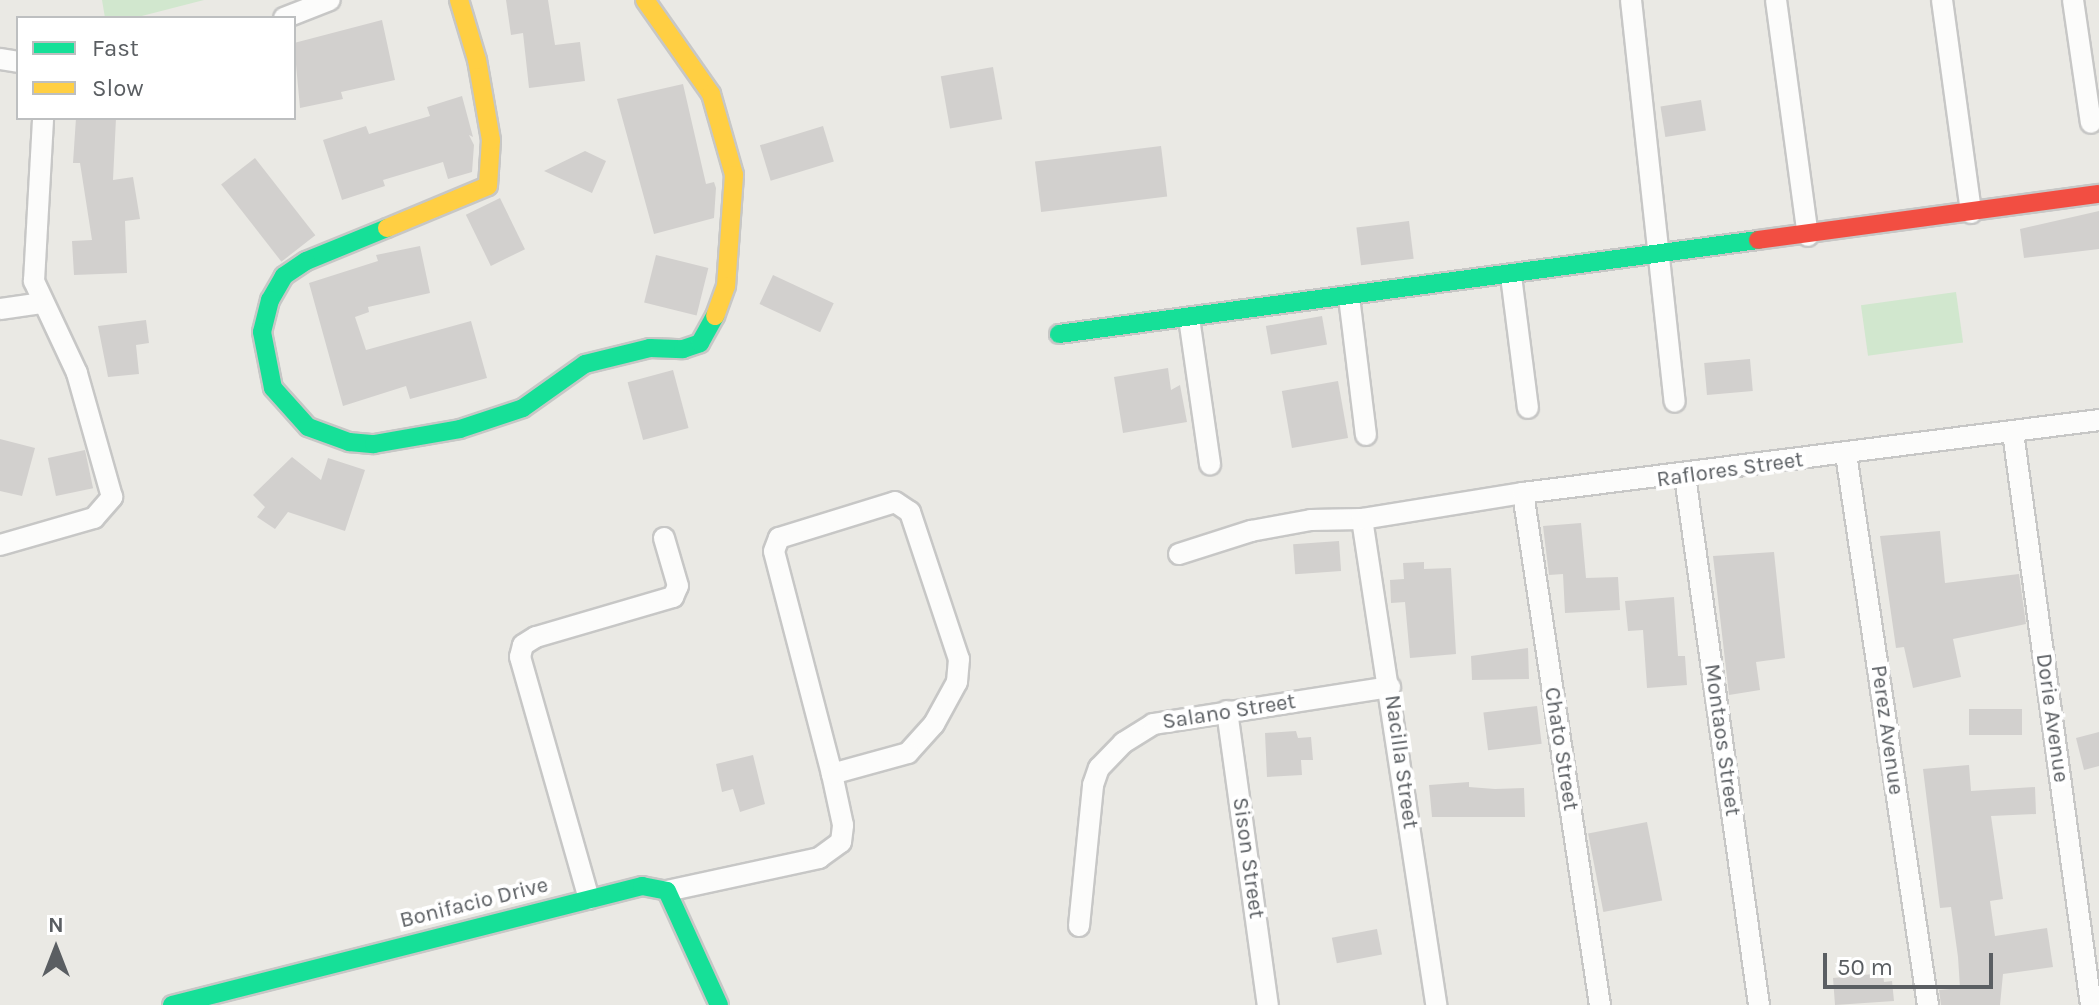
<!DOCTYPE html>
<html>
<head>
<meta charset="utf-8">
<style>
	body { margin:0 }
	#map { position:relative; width:2099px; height:1005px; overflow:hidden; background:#eae9e4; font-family:Karla,sans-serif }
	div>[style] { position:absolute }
	.green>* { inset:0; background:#d1e7ce; transform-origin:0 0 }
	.building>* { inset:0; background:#d2d0ce; transform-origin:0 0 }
	.roads { filter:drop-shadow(2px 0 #c7c7c6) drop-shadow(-2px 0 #c7c7c6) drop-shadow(0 2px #c7c7c6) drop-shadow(0 -2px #c7c7c6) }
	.street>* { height:20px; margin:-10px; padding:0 10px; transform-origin:10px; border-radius:10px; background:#fcfcfb }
	.fast>* { height:18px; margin:-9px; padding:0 9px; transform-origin:9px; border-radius:9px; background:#16e098 }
	.slow>* { height:18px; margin:-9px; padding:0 9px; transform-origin:9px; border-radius:9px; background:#ffcf43 }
	.jam>* { height:18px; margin:-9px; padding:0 9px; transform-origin:9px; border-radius:9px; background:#f24e42 }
	span { translate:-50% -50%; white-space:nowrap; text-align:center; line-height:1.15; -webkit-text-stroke:8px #fff; paint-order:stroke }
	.street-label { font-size:22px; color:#5a5e62 }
	.legend { position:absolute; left:16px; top:16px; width:280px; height:104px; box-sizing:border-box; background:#fff; border:2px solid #bdbfc0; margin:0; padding:10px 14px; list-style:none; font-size:24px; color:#5a5e62 }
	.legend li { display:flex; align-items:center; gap:16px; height:40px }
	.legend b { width:40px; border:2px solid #bdbfc0 }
	.north { position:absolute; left:16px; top:909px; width:80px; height:80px; -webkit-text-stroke:6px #fff; paint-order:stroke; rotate:0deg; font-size:22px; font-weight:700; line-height:32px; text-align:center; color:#5a5e62 }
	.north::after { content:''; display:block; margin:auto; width:28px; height:36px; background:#5a5e62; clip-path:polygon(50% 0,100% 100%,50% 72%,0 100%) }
	.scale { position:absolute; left:1823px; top:953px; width:170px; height:36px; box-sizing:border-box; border:4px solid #5a5e62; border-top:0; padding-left:10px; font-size:24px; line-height:28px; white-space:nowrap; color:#5a5e62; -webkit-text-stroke:6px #fff; paint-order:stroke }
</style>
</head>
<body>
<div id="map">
	<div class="green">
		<i style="clip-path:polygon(102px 0,204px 0,134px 18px,105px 18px)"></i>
		<i style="left:1956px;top:292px;width:51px;height:96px;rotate:82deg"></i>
	</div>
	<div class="building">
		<i style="clip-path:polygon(506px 0,548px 0,555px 45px,580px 42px,585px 81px,529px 88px,523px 33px,511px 35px)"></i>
		<i style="clip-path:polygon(382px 20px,395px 80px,341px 92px,343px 99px,300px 108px,294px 43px)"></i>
		<i style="left:993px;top:67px;width:53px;height:53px;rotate:80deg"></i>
		<i style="clip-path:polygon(683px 84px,706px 184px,714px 182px,716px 188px,714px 218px,654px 234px,617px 99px)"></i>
		<i style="clip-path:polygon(462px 96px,473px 137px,469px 135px,474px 145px,472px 172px,448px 179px,443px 162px,383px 180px,385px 186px,342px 200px,323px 140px,366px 126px,369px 134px,430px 116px,427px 107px)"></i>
		<i style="left:1701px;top:100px;width:31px;height:41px;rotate:81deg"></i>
		<i style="clip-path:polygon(76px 118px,116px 118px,113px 180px,133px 177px,140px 219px,125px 221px,127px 273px,74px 275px,72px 241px,92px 240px,80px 163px,73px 163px)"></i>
		<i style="left:823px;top:126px;width:37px;height:66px;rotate:73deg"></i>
		<i style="left:1161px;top:146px;width:51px;height:127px;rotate:83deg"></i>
		<i style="clip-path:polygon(585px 151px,606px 161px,592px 193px,544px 171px)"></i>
		<i style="left:255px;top:158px;width:98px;height:43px;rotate:52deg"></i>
		<i style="left:500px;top:198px;width:57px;height:38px;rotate:64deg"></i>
		<i style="clip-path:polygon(2099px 211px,2099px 249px,2024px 258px,2020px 229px)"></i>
		<i style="left:1409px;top:221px;width:38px;height:53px;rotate:83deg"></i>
		<i style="clip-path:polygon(420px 246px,430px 293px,368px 307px,369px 312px,355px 317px,366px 350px,471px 321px,487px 378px,410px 399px,406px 386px,343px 406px,309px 283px,378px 261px,376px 255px)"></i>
		<i style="left:656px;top:255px;width:54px;height:49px;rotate:14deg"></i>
		<i style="left:773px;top:275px;width:67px;height:32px;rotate:25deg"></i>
		<i style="left:1322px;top:316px;width:29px;height:57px;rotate:80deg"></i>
		<i style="clip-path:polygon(146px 320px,149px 343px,136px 345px,139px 374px,108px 377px,98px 326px)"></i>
		<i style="left:1750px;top:359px;width:32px;height:46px;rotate:85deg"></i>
		<i style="clip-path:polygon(1168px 368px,1171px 390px,1180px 385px,1187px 422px,1123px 433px,1114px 377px)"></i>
		<i style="left:673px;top:370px;width:60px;height:47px;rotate:75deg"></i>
		<i style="left:1338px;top:381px;width:58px;height:57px;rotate:80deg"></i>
		<i style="clip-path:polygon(0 439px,35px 448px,22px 496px,0 491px)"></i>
		<i style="left:85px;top:450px;width:39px;height:38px;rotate:78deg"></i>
		<i style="clip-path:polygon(292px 457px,321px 480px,328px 458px,365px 470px,345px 531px,288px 512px,275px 529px,257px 517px,265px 507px,253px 495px)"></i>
		<i style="clip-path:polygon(1581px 523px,1586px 578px,1618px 577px,1620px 610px,1565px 613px,1563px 574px,1549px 575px,1543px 526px)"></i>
		<i style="clip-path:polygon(1940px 531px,1945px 583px,2019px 574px,2026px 624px,1953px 639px,1961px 677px,1913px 688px,1904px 647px,1896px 648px,1880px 536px)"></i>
		<i style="left:1339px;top:541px;width:30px;height:46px;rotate:86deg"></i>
		<i style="clip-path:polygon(1774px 552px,1785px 658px,1756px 662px,1760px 690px,1729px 695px,1713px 556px)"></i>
		<i style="clip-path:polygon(1424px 562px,1424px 569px,1451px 568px,1456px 654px,1410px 658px,1405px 602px,1391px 603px,1390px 580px,1404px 579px,1403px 563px)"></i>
		<i style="clip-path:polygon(1674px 597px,1678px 656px,1685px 656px,1687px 685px,1647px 688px,1643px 630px,1628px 631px,1625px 601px)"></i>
		<i style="clip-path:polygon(1528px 648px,1529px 679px,1472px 680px,1471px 656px)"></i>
		<i style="left:1537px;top:706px;width:38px;height:54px;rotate:83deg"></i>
		<i style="left:1969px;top:709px;width:53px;height:26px"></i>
		<i style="clip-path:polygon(1296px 731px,1298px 738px,1311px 737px,1313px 760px,1301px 760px,1302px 775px,1267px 777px,1265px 733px)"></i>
		<i style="clip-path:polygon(2099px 732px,2099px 766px,2084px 770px,2076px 738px)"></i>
		<i style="clip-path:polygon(753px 755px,765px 804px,740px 812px,733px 789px,722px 792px,716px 764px)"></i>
		<i style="clip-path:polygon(1969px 765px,1971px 791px,2035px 787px,2036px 814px,1991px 816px,2003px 899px,1990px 901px,1995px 936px,2047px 928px,2053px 967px,2003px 974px,2000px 1005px,1941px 1005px,1939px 990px,1960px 988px,1958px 957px,1951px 907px,1940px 908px,1923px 769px)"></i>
		<i style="clip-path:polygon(1469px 782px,1469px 787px,1495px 789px,1524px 788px,1525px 817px,1432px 817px,1429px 785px)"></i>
		<i style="left:1647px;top:822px;width:80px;height:60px;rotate:79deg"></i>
		<i style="left:1377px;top:929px;width:26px;height:46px;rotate:79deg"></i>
		<i style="clip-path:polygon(1883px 973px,1884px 982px,1892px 981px,1894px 1001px,1835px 1005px,1833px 978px)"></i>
	</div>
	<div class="roads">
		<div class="street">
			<i style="left:1631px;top:0;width:404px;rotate:83.8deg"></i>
			<i style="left:1776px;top:0;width:238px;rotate:82.3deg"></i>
			<i style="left:1942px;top:0;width:215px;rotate:82.2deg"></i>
			<i style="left:2073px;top:0;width:124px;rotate:81.7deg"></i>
			<i style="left:284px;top:18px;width:49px;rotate:-21.4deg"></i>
			<i style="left:0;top:59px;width:18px;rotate:9deg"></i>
			<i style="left:1511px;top:276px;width:133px;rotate:82.7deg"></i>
			<i style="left:1349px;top:297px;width:139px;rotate:83deg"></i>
			<i style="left:0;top:309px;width:42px;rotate:-8.1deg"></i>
			<i style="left:1189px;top:318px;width:148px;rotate:81.8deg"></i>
			<i style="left:2013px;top:432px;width:578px;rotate:82.25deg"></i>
			<i style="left:1846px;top:454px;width:557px;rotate:81.54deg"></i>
			<i style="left:1685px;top:476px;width:534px;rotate:82.04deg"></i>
			<i style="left:1523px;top:493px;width:518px;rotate:81.45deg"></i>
			<i style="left:1362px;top:519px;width:492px;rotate:81.3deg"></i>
			<i style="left:0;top:545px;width:98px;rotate:-16deg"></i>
			<i style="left:94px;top:518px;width:28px;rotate:-49deg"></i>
			<i style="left:112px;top:497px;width:129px;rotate:-105.8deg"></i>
			<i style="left:77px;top:373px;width:102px;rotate:-115.1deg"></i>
			<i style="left:34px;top:281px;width:163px;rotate:-86.8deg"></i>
			<i style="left:1179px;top:554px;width:76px;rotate:-17.7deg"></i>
			<i style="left:1251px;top:531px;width:61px;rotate:-10.4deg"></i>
			<i style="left:1311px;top:520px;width:51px;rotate:-1.1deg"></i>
			<i style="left:1362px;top:519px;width:163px;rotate:-9.2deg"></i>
			<i style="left:1523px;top:493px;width:581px;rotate:-7.22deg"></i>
			<i style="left:1227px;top:711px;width:297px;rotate:82.1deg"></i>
			<i style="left:667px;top:891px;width:156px;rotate:-12.2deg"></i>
			<i style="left:819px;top:858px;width:27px;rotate:-36deg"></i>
			<i style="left:841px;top:842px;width:17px;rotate:-83deg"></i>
			<i style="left:843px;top:825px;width:52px;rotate:-102.2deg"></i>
			<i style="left:832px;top:774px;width:230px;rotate:-104.6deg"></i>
			<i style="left:774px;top:551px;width:14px;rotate:-69deg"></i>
			<i style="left:779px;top:538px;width:121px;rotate:-17.2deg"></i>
			<i style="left:895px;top:502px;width:18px;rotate:34deg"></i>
			<i style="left:910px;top:512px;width:155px;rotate:71.6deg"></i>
			<i style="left:959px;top:659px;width:23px;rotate:95deg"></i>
			<i style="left:957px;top:682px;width:48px;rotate:118.7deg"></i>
			<i style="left:934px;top:724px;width:39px;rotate:132deg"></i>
			<i style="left:908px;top:753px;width:79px;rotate:164.6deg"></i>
			<i style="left:589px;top:899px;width:252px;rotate:-105.9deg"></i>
			<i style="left:520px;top:657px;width:12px;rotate:-76deg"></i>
			<i style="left:523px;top:645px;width:15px;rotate:-32deg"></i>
			<i style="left:536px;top:637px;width:143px;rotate:-16.3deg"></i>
			<i style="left:673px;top:597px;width:12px;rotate:-66deg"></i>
			<i style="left:678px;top:586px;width:50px;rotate:-106.3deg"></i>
			<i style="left:1079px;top:926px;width:142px;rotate:-84.3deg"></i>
			<i style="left:1093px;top:785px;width:18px;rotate:-71deg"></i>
			<i style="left:1099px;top:768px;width:35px;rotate:-46deg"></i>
			<i style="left:1123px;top:743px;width:36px;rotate:-32deg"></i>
			<i style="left:1153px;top:724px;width:240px;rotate:-8.9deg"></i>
		</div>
		<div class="fast">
			<i style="left:387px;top:228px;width:87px;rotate:157.8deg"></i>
			<i style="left:306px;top:261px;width:27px;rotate:146deg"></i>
			<i style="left:284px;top:276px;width:28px;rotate:120deg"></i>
			<i style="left:270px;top:300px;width:33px;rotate:104deg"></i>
			<i style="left:262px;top:332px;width:57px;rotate:78.9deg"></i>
			<i style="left:273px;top:388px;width:52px;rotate:48.1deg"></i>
			<i style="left:308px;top:427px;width:44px;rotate:20.1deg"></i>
			<i style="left:349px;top:442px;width:25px;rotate:5deg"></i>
			<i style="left:374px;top:444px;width:87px;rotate:-9.9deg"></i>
			<i style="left:460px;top:429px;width:66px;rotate:-18.4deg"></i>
			<i style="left:523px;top:408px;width:76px;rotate:-35.4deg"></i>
			<i style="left:585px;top:364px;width:67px;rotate:-13.8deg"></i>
			<i style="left:650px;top:348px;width:33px;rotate:2deg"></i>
			<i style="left:683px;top:349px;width:18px;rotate:-19deg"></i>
			<i style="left:700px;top:343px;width:31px;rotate:-61deg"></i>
			<i style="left:1059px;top:334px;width:705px;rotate:-7.66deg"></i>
			<i style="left:172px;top:1005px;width:485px;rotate:-14.2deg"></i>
			<i style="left:642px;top:886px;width:25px;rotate:11deg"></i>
			<i style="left:667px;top:891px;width:125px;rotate:65.5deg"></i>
		</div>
		<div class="slow">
			<i style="left:645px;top:0;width:115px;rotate:54.9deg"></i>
			<i style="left:711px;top:94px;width:84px;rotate:74.1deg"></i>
			<i style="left:734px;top:175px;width:111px;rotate:94.1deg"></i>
			<i style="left:726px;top:286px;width:32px;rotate:110deg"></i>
			<i style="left:387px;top:228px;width:109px;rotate:-22.6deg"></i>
			<i style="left:488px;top:186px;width:46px;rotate:-86.3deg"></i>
			<i style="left:491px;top:140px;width:81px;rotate:-99.9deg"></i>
			<i style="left:477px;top:60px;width:63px;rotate:-106.7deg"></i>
		</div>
		<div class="jam">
			<i style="left:1758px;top:240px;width:344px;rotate:-7.7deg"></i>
		</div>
	</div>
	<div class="street-label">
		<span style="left:1730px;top:470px;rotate:-8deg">Raflores Street</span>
		<span style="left:1229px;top:712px;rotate:-9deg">Salano Street</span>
		<span style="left:2052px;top:718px;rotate:82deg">Dorie Avenue</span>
		<span style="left:1887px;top:730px;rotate:82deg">Perez Avenue</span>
		<span style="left:1722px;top:740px;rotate:82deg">Montaos Street</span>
		<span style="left:1561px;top:749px;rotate:81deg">Chato Street</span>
		<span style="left:1401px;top:762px;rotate:82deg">Nacilla Street</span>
		<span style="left:1248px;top:858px;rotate:82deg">Sison Street</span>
		<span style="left:474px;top:903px;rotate:-14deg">Bonifacio Drive</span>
	</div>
	<ul class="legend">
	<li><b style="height:10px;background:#16e098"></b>Fast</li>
	<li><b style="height:10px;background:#ffcf43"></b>Slow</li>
	</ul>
	<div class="north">N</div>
	<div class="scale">50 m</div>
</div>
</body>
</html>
